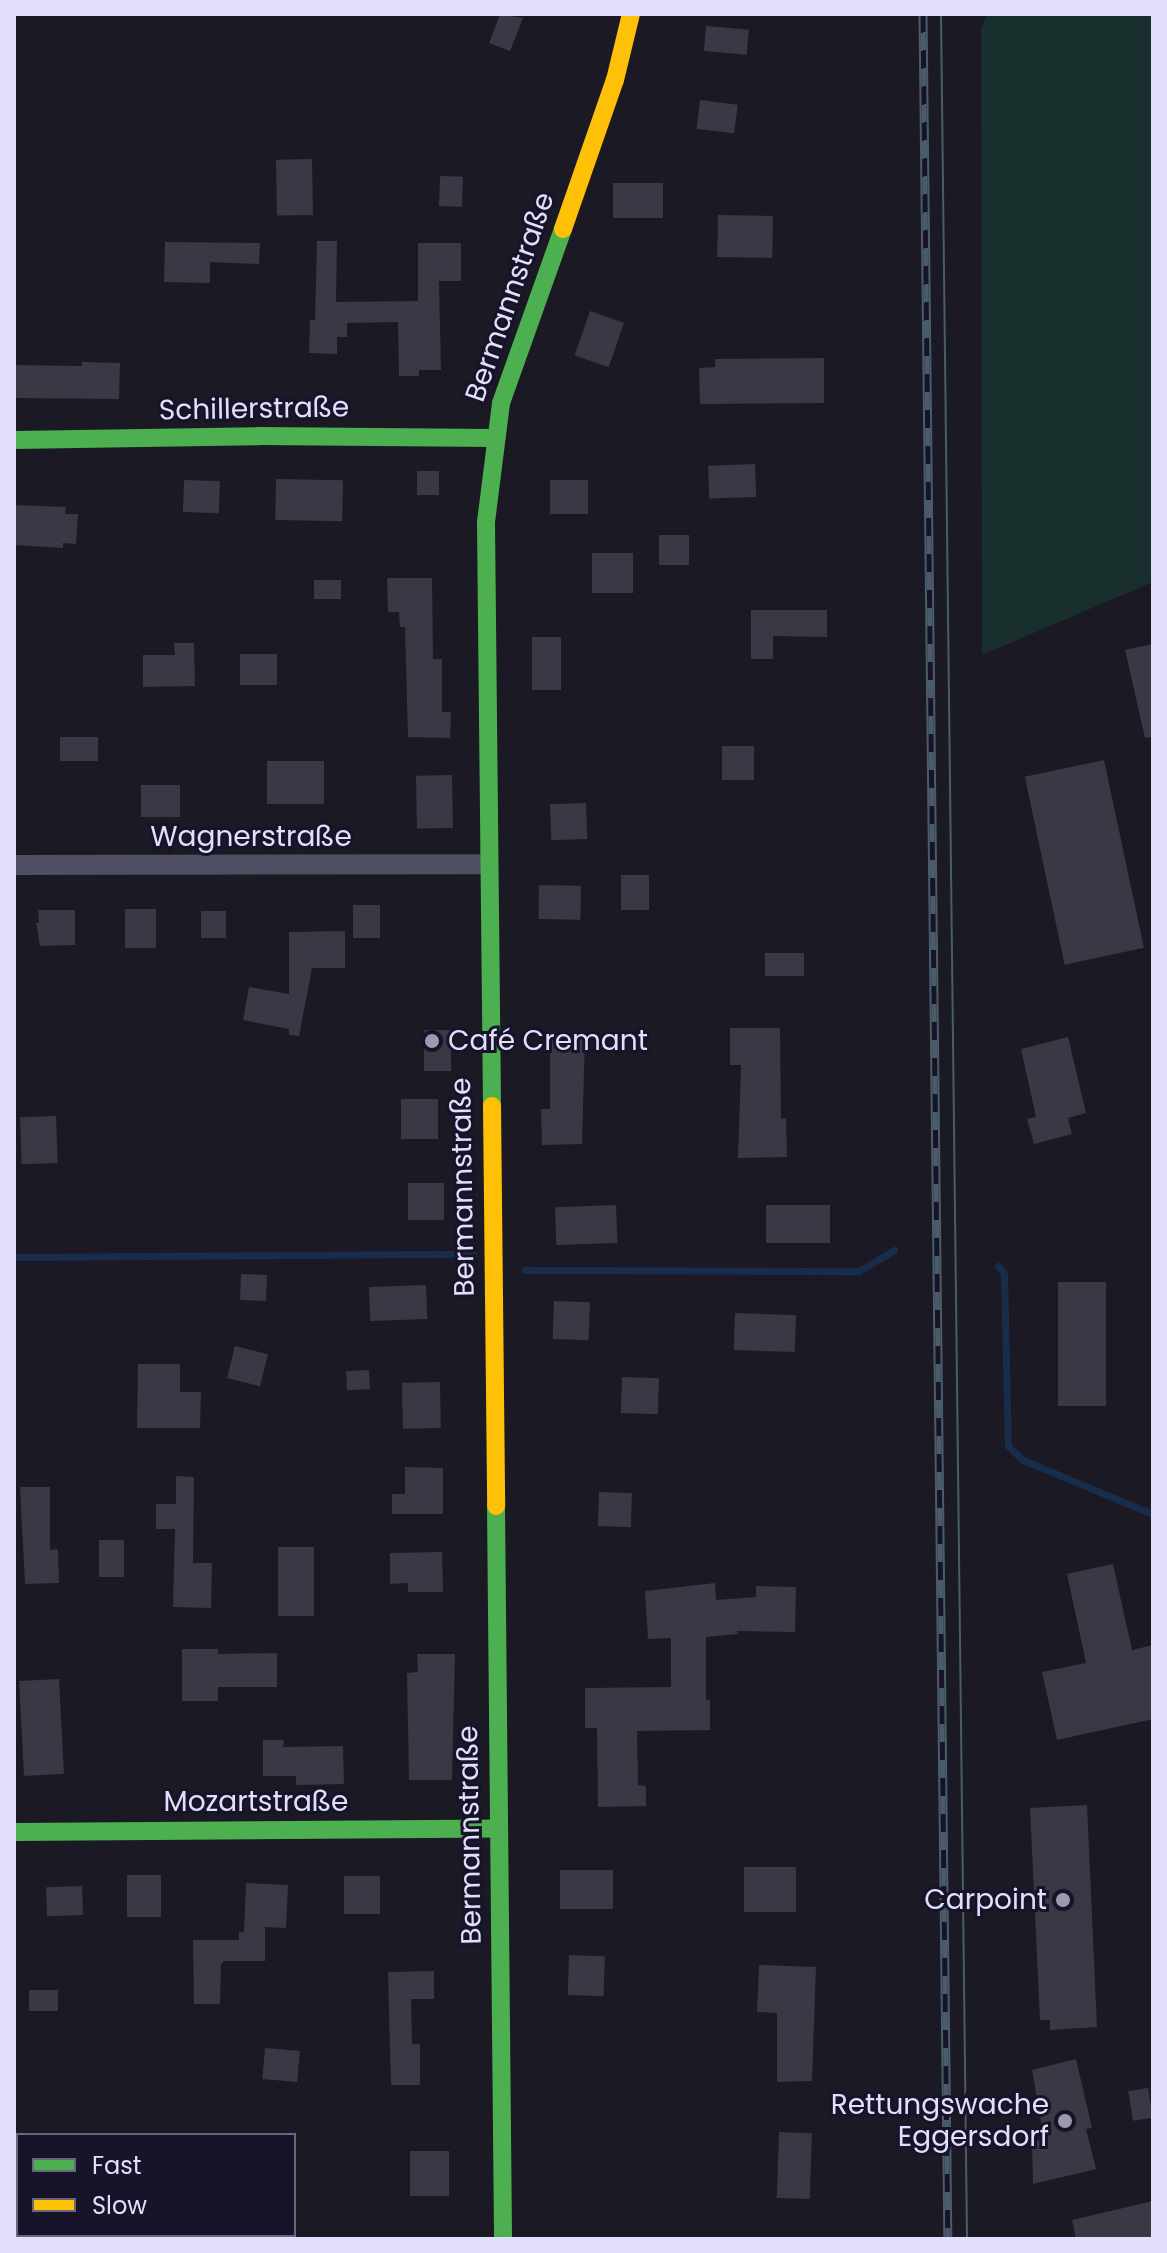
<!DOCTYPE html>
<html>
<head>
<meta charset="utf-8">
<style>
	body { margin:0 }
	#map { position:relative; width:1167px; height:2253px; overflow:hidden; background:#1a1924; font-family:Poppins,sans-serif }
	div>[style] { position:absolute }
	.green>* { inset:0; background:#182f2e }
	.stream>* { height:7px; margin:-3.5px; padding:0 3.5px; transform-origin:3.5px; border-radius:3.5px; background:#182d4a }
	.building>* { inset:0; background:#393845; transform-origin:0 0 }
	.street>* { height:20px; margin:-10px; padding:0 10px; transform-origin:10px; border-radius:10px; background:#4f4f63 }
	.fast>* { height:18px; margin:-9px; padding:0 9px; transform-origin:9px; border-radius:9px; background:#4caf50 }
	.slow>* { height:18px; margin:-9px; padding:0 9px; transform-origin:9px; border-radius:9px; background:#ffc107 }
	.tram>* { height:2px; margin:-1px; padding:0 1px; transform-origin:1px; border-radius:1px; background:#4a5c6a }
	.rail>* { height:9px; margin-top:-4.5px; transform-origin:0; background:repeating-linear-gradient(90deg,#171429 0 18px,#4a5c6a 0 36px); box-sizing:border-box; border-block:2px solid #4a5c6a }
	.dots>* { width:22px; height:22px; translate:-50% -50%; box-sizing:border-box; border:4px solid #171429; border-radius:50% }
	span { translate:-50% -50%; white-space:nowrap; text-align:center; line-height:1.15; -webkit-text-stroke:6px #171429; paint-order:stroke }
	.street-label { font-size:28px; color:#e1dffb }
	.poi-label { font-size:28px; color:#e1dffb }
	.left { translate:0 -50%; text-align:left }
	.right { translate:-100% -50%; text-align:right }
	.frame { position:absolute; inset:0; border:16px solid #e1dffb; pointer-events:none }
	.legend { position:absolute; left:16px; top:2133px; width:280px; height:104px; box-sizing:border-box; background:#171429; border:2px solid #68657d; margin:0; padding:10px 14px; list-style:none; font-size:24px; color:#e1dffb }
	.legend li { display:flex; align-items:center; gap:16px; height:40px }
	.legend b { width:40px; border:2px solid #68657d }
</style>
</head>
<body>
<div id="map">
	<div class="green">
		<i style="clip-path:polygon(987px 14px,1153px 14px,1153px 582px,982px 655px,981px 30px)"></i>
		<i style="clip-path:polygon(14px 2233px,93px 2235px,94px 2239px,14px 2239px)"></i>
	</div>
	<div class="stream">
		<i style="left:14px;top:1257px;width:459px;rotate:-0.4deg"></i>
		<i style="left:998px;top:1266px;width:9px;rotate:49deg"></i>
		<i style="left:1004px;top:1273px;width:173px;rotate:88.7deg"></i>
		<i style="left:1008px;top:1446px;width:21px;rotate:43deg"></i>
		<i style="left:1023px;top:1460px;width:141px;rotate:22.6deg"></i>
		<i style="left:525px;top:1270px;width:334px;rotate:0.2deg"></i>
		<i style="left:859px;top:1271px;width:41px;rotate:-31deg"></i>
	</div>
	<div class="building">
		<i style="clip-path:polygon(500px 14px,523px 18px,510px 51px,489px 43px)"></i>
		<i style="left:706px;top:26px;width:43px;height:25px;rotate:5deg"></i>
		<i style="left:700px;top:100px;width:38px;height:29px;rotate:7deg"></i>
		<i style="left:312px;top:159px;width:56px;height:36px;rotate:89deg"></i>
		<i style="left:440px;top:176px;width:23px;height:30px;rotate:2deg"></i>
		<i style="left:663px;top:183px;width:35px;height:50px;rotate:90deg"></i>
		<i style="left:718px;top:215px;width:55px;height:42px;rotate:1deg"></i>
		<i style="clip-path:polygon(317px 241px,337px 241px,336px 302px,418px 301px,418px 243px,461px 243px,461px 281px,439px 281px,441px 370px,419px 370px,419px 376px,399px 376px,398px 322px,347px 323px,347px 337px,337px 337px,337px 354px,309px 353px,310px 320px,315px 320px)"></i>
		<i style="clip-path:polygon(165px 242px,260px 243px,259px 264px,210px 262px,210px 283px,164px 282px)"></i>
		<i style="left:590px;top:311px;width:36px;height:47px;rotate:19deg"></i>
		<i style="clip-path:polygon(824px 358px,824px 403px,700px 404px,699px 368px,715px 367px,715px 359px)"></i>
		<i style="clip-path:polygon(82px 362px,120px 363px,119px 399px,14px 398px,14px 365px,82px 366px)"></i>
		<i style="left:755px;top:464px;width:33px;height:47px;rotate:88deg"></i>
		<i style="left:417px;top:471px;width:22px;height:24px"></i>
		<i style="left:276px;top:479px;width:67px;height:41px;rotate:1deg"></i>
		<i style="left:184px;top:480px;width:36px;height:32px;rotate:2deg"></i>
		<i style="left:550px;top:480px;width:38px;height:34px"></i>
		<i style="clip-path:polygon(14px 505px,66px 507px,65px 514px,78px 514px,76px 544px,63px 543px,63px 548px,14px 545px)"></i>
		<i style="left:659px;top:535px;width:30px;height:30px"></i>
		<i style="left:592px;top:553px;width:41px;height:40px"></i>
		<i style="clip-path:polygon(387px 578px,432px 578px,433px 659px,442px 659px,442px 712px,451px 712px,450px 738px,408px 737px,405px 627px,400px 627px,399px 612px,388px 612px)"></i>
		<i style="left:314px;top:580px;width:27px;height:19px"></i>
		<i style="clip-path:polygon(751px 610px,827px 610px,827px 637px,773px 636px,773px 659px,751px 659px)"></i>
		<i style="left:532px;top:637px;width:29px;height:53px"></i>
		<i style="clip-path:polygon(174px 643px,194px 643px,195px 686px,143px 687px,143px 655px,175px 655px)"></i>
		<i style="clip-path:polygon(1153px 644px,1153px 737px,1145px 738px,1125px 650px)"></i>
		<i style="left:277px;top:654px;width:31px;height:37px;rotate:90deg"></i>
		<i style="left:60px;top:737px;width:38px;height:24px"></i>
		<i style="left:722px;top:746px;width:32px;height:34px"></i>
		<i style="left:1104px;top:760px;width:192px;height:81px;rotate:78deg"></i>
		<i style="left:324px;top:761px;width:43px;height:57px;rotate:90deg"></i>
		<i style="left:452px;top:775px;width:53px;height:36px;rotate:89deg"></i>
		<i style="left:141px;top:785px;width:39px;height:32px"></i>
		<i style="left:586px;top:803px;width:36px;height:36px;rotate:88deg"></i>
		<i style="left:649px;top:875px;width:35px;height:28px;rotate:90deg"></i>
		<i style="left:539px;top:885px;width:42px;height:34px;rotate:1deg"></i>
		<i style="left:353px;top:905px;width:27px;height:33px"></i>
		<i style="left:125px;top:909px;width:31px;height:39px"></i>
		<i style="clip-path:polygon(38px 910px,75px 910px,75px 945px,40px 946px,36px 923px,39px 923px)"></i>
		<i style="left:201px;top:911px;width:25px;height:27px"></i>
		<i style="clip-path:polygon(345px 931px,345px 968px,312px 968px,299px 1036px,289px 1035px,289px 1029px,243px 1020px,249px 987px,289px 994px,289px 932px)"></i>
		<i style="left:765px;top:953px;width:39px;height:23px"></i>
		<i style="clip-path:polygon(730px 1028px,780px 1028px,781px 1119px,786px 1118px,787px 1157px,738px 1158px,741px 1065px,730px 1065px)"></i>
		<i style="left:451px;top:1030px;width:41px;height:27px;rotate:90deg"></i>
		<i style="clip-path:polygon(550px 1036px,585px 1036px,582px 1144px,542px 1145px,541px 1109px,550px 1109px)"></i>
		<i style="clip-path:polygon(1068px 1037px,1086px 1113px,1068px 1118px,1072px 1134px,1034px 1144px,1027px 1119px,1036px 1117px,1021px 1049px)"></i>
		<i style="left:401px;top:1099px;width:37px;height:40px"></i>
		<i style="left:56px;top:1116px;width:47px;height:36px;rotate:88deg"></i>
		<i style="left:408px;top:1183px;width:36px;height:37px"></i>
		<i style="left:616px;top:1205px;width:38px;height:61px;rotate:88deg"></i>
		<i style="left:830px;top:1205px;width:38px;height:64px;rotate:90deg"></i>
		<i style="left:241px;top:1274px;width:26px;height:26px;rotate:2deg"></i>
		<i style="left:1058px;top:1282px;width:48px;height:124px"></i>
		<i style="left:426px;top:1285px;width:34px;height:57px;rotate:88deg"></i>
		<i style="left:554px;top:1301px;width:36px;height:38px;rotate:2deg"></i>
		<i style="left:735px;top:1313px;width:61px;height:37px;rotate:2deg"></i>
		<i style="left:235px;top:1346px;width:34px;height:33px;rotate:14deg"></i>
		<i style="clip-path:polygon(138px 1364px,180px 1364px,180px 1392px,201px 1392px,200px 1428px,137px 1428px)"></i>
		<i style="left:369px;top:1370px;width:19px;height:23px;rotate:87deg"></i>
		<i style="left:622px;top:1377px;width:37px;height:36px;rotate:2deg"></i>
		<i style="left:440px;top:1382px;width:46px;height:38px;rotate:89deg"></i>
		<i style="clip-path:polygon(405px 1467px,443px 1468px,443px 1514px,392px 1514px,392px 1494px,405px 1494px)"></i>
		<i style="clip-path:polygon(176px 1476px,194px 1477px,193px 1563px,212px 1563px,211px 1608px,173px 1607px,175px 1529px,156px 1529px,156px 1504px,176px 1504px)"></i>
		<i style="clip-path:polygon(20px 1487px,50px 1487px,50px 1550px,58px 1549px,59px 1583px,25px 1584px)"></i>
		<i style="left:599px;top:1492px;width:33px;height:34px;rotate:2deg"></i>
		<i style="left:99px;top:1540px;width:25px;height:37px"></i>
		<i style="left:278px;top:1547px;width:36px;height:69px"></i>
		<i style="clip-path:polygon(442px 1552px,443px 1592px,408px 1592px,408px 1583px,390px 1584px,390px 1553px)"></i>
		<i style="clip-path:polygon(1113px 1564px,1132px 1650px,1153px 1645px,1153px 1719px,1057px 1740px,1042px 1672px,1086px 1663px,1067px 1574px)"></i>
		<i style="clip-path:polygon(715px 1583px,716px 1600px,756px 1597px,756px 1586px,796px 1587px,795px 1632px,737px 1631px,738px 1634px,706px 1637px,706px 1700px,710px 1700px,710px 1730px,637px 1731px,638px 1785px,646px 1786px,646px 1806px,598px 1807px,597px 1728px,585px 1728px,585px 1688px,671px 1687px,671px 1638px,648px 1639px,645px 1591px)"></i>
		<i style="clip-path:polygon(182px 1649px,218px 1649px,218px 1654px,277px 1653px,277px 1687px,218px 1687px,218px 1701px,182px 1701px)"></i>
		<i style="clip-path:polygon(417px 1654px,455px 1654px,452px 1780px,409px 1780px,407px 1673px,418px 1672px)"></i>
		<i style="left:59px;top:1679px;width:95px;height:40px;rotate:87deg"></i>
		<i style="clip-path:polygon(263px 1740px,284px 1740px,283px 1747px,343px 1746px,344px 1784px,296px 1785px,296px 1776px,263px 1776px)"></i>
		<i style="clip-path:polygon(1087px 1805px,1097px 2027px,1050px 2030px,1050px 2020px,1040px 2020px,1030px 1808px)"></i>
		<i style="left:744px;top:1867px;width:52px;height:45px"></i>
		<i style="left:560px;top:1870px;width:53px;height:39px"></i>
		<i style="left:127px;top:1875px;width:34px;height:42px"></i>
		<i style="left:344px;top:1876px;width:36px;height:38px"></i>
		<i style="clip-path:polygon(246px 1883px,288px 1885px,286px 1928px,265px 1927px,265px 1961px,224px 1961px,221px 1964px,220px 2004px,194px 2004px,193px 1940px,239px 1940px,239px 1932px,244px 1932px)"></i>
		<i style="left:82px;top:1886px;width:29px;height:36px;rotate:88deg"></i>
		<i style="left:569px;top:1955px;width:36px;height:40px;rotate:2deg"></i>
		<i style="clip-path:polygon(759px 1965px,816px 1967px,812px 2081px,777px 2082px,777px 2013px,757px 2012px)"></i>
		<i style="clip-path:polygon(434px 1971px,434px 1999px,411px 1999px,412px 2044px,420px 2044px,420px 2085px,391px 2085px,388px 1972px)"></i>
		<i style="left:58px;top:1990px;width:21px;height:29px;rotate:90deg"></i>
		<i style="left:265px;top:2048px;width:35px;height:31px;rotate:5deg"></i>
		<i style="clip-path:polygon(1076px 2059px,1092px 2128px,1086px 2129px,1096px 2169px,1033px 2184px,1032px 2142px,1044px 2139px,1032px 2070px)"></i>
		<i style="left:1148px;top:2088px;width:30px;height:20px;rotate:81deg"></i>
		<i style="left:779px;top:2132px;width:33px;height:66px;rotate:2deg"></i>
		<i style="left:410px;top:2151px;width:39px;height:45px"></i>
		<i style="clip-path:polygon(1153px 2201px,1153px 2239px,1076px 2239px,1072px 2220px)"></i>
	</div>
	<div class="street">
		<i style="left:14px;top:865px;width:473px;rotate:-0.1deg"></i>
	</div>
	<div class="fast">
		<i style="left:14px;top:440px;width:245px;rotate:-0.9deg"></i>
		<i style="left:259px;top:436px;width:235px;rotate:0.5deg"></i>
		<i style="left:492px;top:1106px;width:584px;rotate:-90.59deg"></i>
		<i style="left:486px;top:522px;width:120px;rotate:-82.8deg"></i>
		<i style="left:501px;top:403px;width:185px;rotate:-70.4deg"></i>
		<i style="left:496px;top:1506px;width:733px;rotate:89.45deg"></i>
		<i style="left:14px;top:1832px;width:484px;rotate:-0.4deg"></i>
	</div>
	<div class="slow">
		<i style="left:563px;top:229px;width:158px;rotate:-70.8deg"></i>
		<i style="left:615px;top:80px;width:68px;rotate:-76.4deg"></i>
		<i style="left:492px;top:1106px;width:400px;rotate:89.4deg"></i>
	</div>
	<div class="tram">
		<i style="left:941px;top:14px;width:2225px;rotate:89.33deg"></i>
	</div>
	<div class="rail">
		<i style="left:923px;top:14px;width:2225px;rotate:89.36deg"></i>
	</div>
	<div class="dots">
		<i style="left:432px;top:1041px;background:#9b9ab0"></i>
		<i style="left:1063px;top:1900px;background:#9b9ab0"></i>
		<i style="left:1065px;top:2121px;background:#9b9ab0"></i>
	</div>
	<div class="street-label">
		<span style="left:510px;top:297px;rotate:-71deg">Bermannstraße</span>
		<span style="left:254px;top:409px;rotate:-1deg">Schillerstraße</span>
		<span style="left:251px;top:837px">Wagnerstraße</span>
		<span style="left:463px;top:1187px;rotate:-91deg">Bermannstraße</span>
		<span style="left:256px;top:1802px">Mozartstraße</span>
		<span style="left:470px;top:1835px;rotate:-91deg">Bermannstraße</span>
	</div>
	<div class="poi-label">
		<span class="left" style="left:448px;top:1041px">Café Cremant</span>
		<span class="right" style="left:1047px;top:1900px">Carpoint</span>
		<span class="right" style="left:1049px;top:2121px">Rettungswache<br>Eggersdorf</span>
	</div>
	<div class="frame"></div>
	<ul class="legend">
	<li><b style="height:10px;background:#4caf50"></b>Fast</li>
	<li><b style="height:10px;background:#ffc107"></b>Slow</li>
	</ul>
</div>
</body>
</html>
